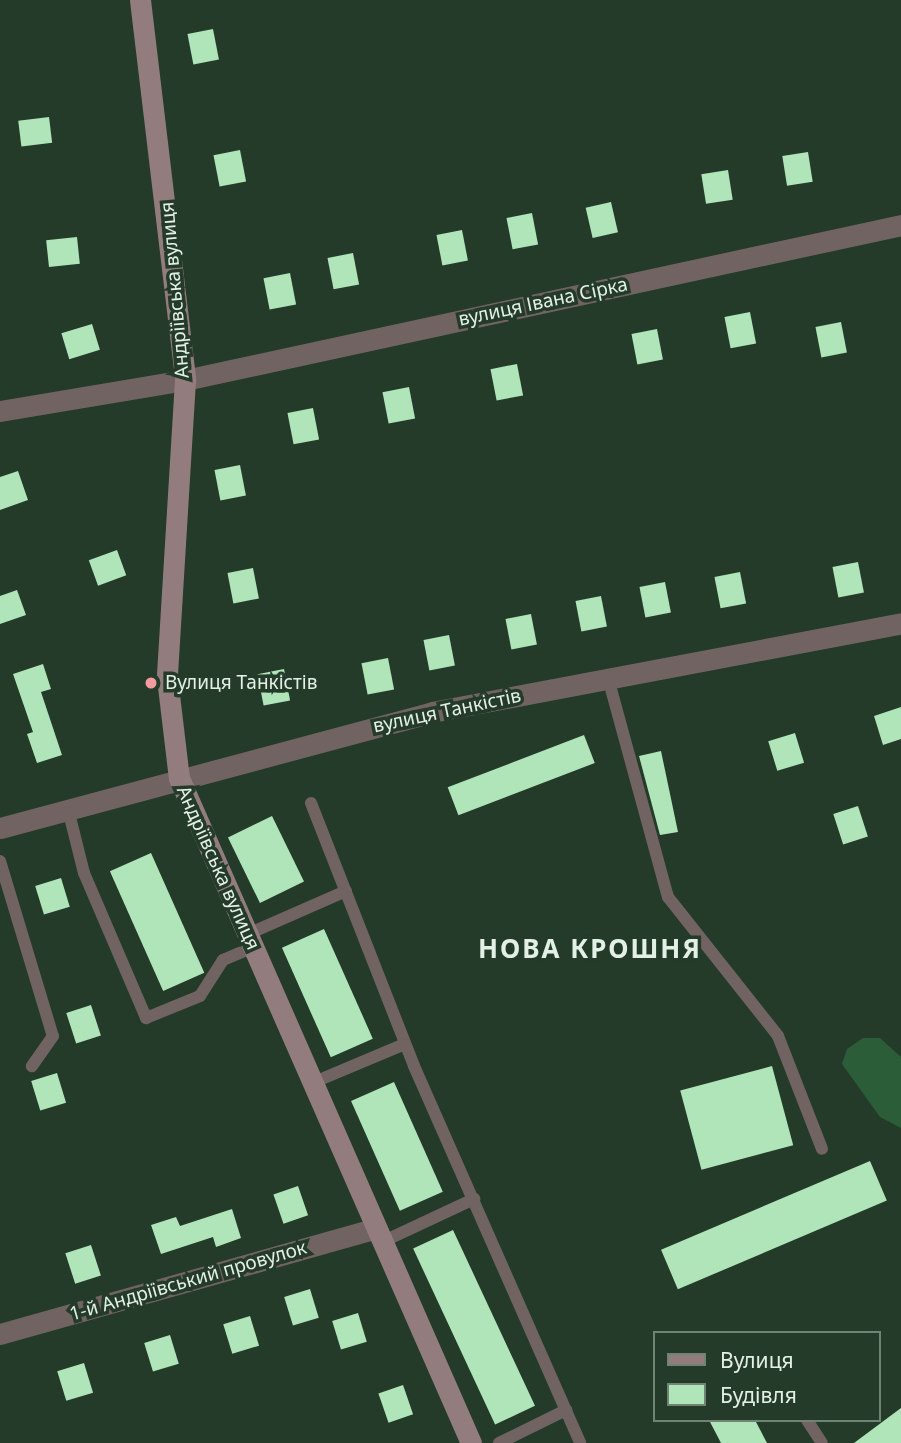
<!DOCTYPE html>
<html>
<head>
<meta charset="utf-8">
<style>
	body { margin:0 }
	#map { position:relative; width:901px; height:1443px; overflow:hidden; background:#243b29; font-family:"Noto Sans",sans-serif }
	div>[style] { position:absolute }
	.water>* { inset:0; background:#2b5d38 }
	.building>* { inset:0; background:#afe5b9; transform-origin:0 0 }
	.lane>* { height:12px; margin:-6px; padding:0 6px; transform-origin:6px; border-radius:6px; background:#726363 }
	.street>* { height:21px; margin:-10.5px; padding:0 10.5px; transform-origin:10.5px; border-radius:10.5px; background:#726363 }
	.secondary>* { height:21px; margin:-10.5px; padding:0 10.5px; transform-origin:10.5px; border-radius:10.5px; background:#937c7d }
	.dots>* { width:19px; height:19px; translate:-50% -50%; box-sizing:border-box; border:4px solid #243b29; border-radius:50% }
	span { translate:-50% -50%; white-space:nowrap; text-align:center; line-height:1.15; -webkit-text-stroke:7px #243b29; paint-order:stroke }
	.street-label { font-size:19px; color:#e3f0e5 }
	.poi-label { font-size:19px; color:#e3f0e5 }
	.left { translate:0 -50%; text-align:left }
	.district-label { font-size:26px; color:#e3f0e5; font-weight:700; letter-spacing:2px }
	.legend { position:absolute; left:653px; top:1331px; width:228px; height:91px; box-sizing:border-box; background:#243b29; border:2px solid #708374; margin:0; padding:9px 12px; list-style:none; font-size:21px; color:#e3f0e5 }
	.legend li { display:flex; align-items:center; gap:14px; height:35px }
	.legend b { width:35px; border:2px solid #708374 }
</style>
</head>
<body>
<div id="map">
	<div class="water">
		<i style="clip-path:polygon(863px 1038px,880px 1038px,901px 1057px,901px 1128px,880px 1117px,842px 1064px,847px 1049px)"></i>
	</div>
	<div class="building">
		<i style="left:213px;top:29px;width:31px;height:26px;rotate:79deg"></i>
		<i style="left:49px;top:117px;width:26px;height:31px;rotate:83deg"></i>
		<i style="left:240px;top:150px;width:32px;height:27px;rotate:79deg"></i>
		<i style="left:808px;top:152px;width:30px;height:26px;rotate:81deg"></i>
		<i style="left:728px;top:170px;width:30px;height:27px;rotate:81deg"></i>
		<i style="left:611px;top:202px;width:31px;height:26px;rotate:77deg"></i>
		<i style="left:532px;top:213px;width:32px;height:26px;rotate:79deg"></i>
		<i style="left:462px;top:230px;width:31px;height:26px;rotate:79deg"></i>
		<i style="left:77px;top:237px;width:27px;height:31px;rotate:84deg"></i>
		<i style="left:353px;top:253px;width:32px;height:26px;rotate:79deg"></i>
		<i style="left:290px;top:273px;width:32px;height:27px;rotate:79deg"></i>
		<i style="left:750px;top:312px;width:32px;height:26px;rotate:79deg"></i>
		<i style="left:841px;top:322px;width:31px;height:26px;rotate:79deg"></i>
		<i style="left:92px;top:324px;width:27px;height:32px;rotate:73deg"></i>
		<i style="left:657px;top:329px;width:31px;height:26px;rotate:79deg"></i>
		<i style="left:517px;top:364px;width:32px;height:27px;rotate:79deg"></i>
		<i style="left:409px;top:387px;width:32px;height:27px;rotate:79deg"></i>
		<i style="left:313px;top:408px;width:32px;height:26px;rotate:79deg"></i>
		<i style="left:240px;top:465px;width:31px;height:26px;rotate:79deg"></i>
		<i style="clip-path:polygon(18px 471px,28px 500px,0 510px,0 477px)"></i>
		<i style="left:117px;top:550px;width:27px;height:30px;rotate:70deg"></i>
		<i style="left:858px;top:562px;width:31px;height:26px;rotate:79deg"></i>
		<i style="left:253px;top:568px;width:31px;height:26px;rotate:79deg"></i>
		<i style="left:740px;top:572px;width:32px;height:26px;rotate:79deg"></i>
		<i style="left:665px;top:582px;width:31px;height:26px;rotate:79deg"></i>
		<i style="clip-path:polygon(17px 590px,26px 615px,0 624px,0 596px)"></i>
		<i style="left:601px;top:596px;width:31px;height:26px;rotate:79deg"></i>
		<i style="left:531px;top:614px;width:31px;height:26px;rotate:79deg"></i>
		<i style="left:449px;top:635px;width:31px;height:26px;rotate:79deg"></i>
		<i style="left:388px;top:658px;width:32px;height:27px;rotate:79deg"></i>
		<i style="clip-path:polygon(43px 664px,51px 689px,41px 692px,62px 755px,37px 763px,27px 734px,33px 732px,13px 674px)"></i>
		<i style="left:284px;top:669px;width:32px;height:27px;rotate:79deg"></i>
		<i style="clip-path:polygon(901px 707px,901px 739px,883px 745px,874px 716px)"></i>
		<i style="left:795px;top:733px;width:31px;height:28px;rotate:73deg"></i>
		<i style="left:584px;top:735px;width:30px;height:146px;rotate:69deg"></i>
		<i style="clip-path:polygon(661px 751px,678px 832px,660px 835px,639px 756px)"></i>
		<i style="left:858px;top:806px;width:32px;height:26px;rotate:72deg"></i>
		<i style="left:272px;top:816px;width:73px;height:49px;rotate:64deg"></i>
		<i style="left:151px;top:853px;width:131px;height:45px;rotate:66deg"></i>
		<i style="left:61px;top:878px;width:30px;height:27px;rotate:73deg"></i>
		<i style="left:324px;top:929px;width:120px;height:46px;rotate:66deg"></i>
		<i style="left:91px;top:1005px;width:32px;height:26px;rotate:72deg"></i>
		<i style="left:772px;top:1066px;width:82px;height:95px;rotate:75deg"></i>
		<i style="left:57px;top:1073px;width:31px;height:27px;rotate:73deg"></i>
		<i style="left:394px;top:1082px;width:120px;height:47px;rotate:66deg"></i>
		<i style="left:870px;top:1161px;width:43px;height:227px;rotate:67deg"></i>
		<i style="left:298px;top:1186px;width:31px;height:26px;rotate:71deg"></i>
		<i style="clip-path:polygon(232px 1209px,241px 1238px,216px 1247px,213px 1237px,161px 1254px,151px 1225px,176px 1217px,180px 1226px)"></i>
		<i style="left:453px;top:1230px;width:194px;height:44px;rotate:65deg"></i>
		<i style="left:91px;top:1245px;width:32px;height:27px;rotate:72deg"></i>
		<i style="left:310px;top:1289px;width:30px;height:27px;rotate:73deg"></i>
		<i style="left:358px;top:1313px;width:30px;height:27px;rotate:73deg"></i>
		<i style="left:250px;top:1316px;width:31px;height:28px;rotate:73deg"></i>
		<i style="left:170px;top:1335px;width:30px;height:27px;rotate:73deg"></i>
		<i style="left:84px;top:1363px;width:31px;height:28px;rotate:73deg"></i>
		<i style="left:403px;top:1385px;width:31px;height:26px;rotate:71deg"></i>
		<i style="clip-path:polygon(901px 1408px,901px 1443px,854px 1443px)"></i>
		<i style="clip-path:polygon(709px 1420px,755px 1420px,767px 1443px,721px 1443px)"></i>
	</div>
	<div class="lane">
		<i style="left:608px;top:678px;width:227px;rotate:74.7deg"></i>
		<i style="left:668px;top:897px;width:177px;rotate:51.6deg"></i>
		<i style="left:778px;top:1036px;width:121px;rotate:68.7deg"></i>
		<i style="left:311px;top:803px;width:282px;rotate:68.6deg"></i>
		<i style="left:414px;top:1066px;width:412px;rotate:66.2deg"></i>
		<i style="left:68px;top:809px;width:66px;rotate:76deg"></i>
		<i style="left:84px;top:873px;width:158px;rotate:66.8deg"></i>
		<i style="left:146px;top:1018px;width:58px;rotate:-22.2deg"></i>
		<i style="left:200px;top:996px;width:43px;rotate:-57.4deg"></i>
		<i style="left:223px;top:960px;width:33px;rotate:-23deg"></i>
		<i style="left:0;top:861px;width:183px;rotate:73.2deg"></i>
		<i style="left:53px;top:1036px;width:37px;rotate:125deg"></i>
		<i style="left:248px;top:934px;width:107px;rotate:-23.7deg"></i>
		<i style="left:312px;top:1083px;width:101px;rotate:-22.8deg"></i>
		<i style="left:382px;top:1242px;width:102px;rotate:-25.1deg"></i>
		<i style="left:807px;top:1420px;width:27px;rotate:57deg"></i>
		<i style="left:499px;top:1443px;width:75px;rotate:-26.2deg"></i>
	</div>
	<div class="street">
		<i style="left:0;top:411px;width:188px;rotate:-9.5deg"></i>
		<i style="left:185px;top:380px;width:733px;rotate:-12.21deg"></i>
		<i style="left:0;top:828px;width:447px;rotate:-15deg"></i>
		<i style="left:432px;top:712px;width:477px;rotate:-10.7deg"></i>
		<i style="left:0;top:1334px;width:391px;rotate:-15.7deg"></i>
	</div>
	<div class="secondary">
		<i style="left:140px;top:0;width:383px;rotate:83.2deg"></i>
		<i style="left:185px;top:380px;width:299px;rotate:93.5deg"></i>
		<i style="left:167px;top:678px;width:101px;rotate:83.2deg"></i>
		<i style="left:179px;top:778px;width:726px;rotate:66.29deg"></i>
	</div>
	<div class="dots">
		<i style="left:151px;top:683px;background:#f49aa1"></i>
	</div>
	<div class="street-label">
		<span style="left:175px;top:290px;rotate:-95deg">Андріївська вулиця</span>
		<span style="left:543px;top:302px;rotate:-12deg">вулиця Івана Сірка</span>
		<span style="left:447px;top:711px;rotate:-12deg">вулиця Танкістів</span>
		<span style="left:218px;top:868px;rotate:66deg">Андріївська вулиця</span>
		<span style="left:188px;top:1281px;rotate:-16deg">1-й Андріївський провулок</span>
	</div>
	<div class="poi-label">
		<span class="left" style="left:165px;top:683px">Вулиця Танкістів</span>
	</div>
	<div class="district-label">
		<span style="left:590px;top:949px">НОВА КРОШНЯ</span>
	</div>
	<ul class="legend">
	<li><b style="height:9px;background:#937c7d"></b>Вулиця</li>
	<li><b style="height:19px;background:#afe5b9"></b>Будівля</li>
	</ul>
</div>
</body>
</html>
